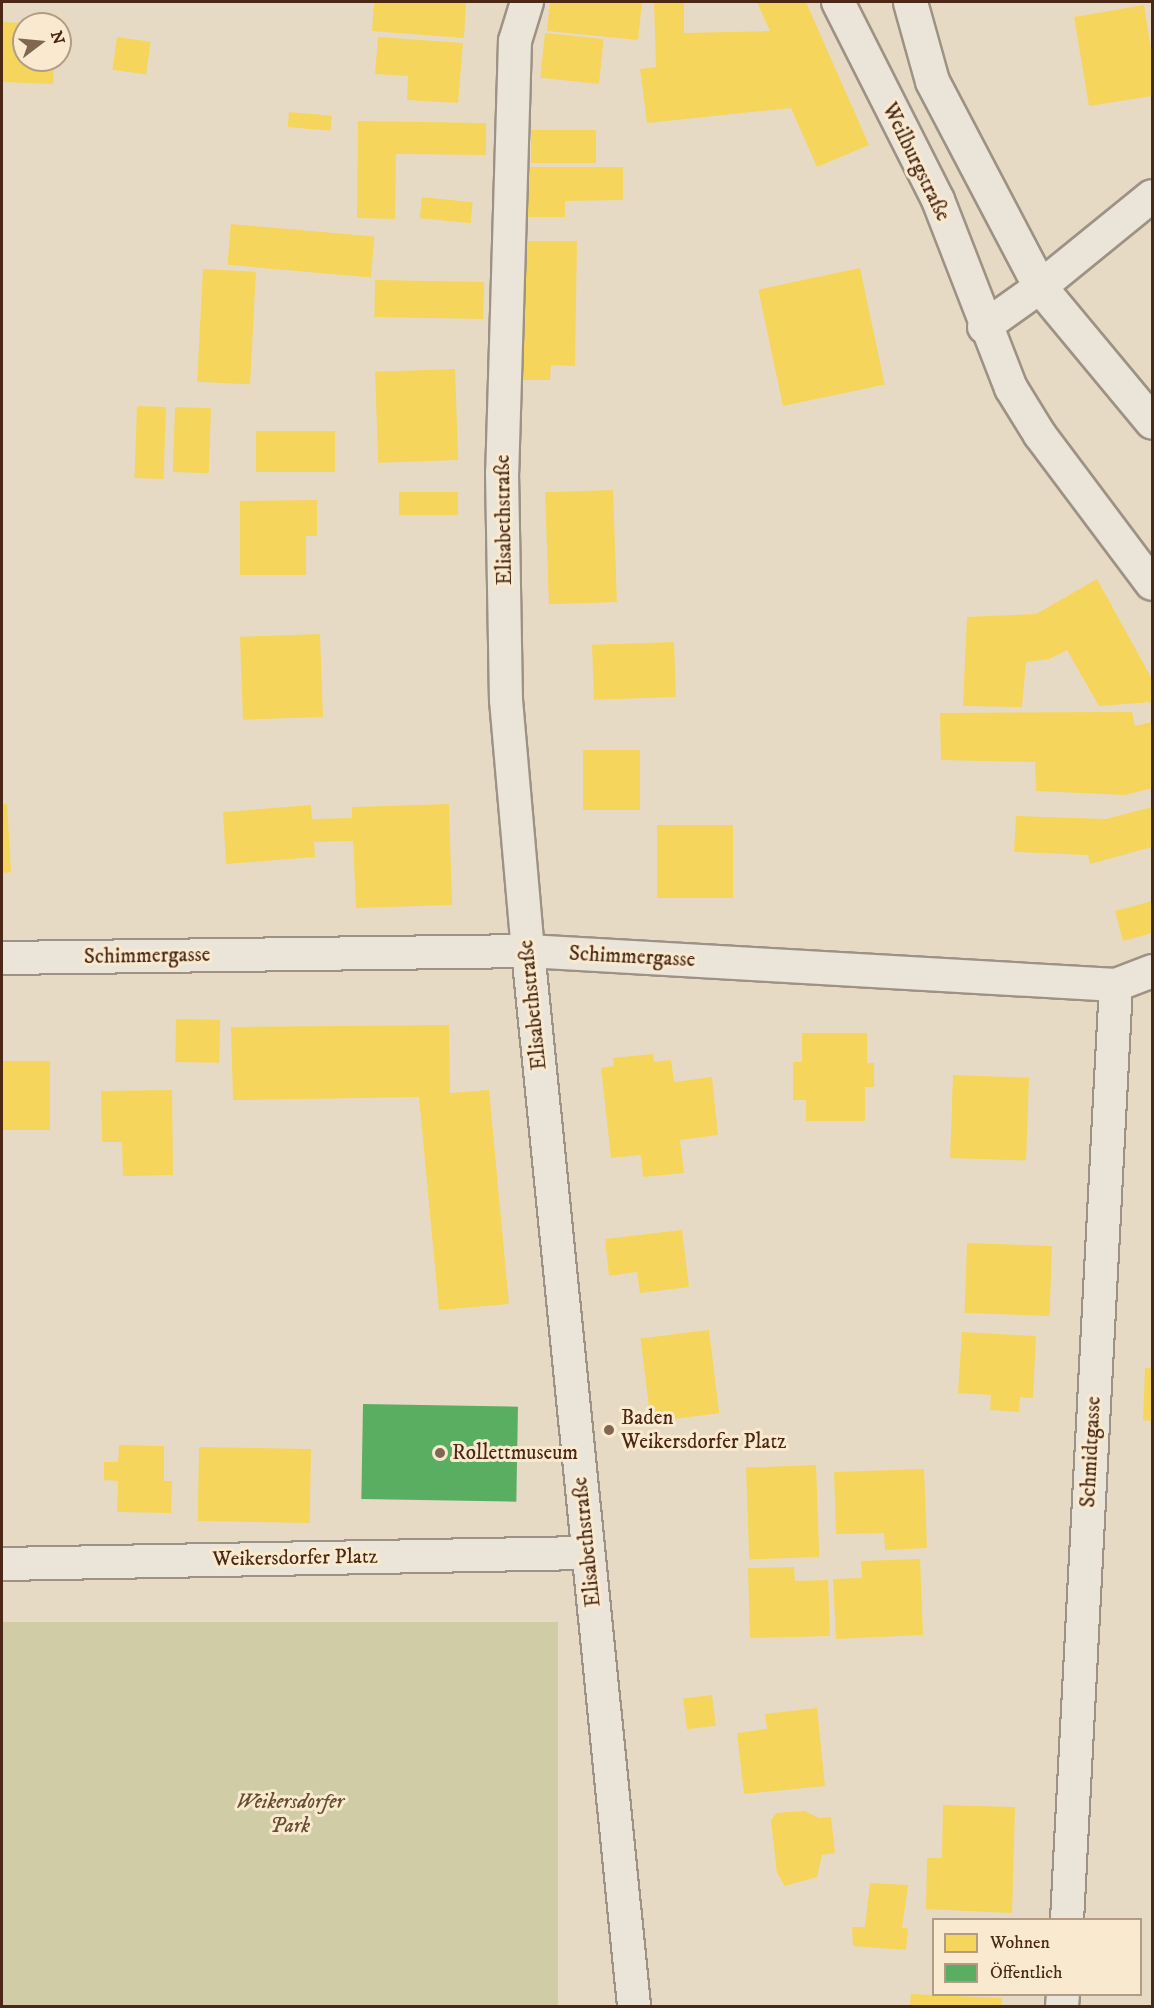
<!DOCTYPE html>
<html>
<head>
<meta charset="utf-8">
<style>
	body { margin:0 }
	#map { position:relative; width:1154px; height:2008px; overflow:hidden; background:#e7dac4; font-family:"IM FELL DW Pica",serif }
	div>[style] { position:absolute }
	.green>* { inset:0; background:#d0cca5; transform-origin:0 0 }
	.homes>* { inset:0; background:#f6d55c; transform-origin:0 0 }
	.public>* { inset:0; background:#5aae61; transform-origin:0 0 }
	.roads { filter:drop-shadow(2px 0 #9e9284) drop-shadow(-2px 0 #9e9284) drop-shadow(0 2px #9e9284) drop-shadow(0 -2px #9e9284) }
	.minor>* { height:32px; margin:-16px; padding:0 16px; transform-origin:16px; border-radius:16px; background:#eae4d9 }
	.tertiary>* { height:33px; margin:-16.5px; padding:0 16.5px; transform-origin:16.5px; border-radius:16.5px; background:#eae4d9 }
	.dots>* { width:16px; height:16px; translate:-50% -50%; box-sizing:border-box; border:3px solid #f9eacf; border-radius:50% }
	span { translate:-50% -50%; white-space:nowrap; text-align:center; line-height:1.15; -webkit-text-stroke:6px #f9eacf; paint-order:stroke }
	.street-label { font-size:21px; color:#4a2815 }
	.poi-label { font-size:21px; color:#4a2815 }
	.left { translate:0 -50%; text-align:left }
	.park-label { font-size:21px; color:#674e33; font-style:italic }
	.frame { position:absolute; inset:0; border:3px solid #4a2815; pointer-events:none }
	.legend { position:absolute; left:932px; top:1918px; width:210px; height:78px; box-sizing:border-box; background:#f9eacf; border:2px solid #b39c85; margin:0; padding:8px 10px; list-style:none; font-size:18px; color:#4a2815 }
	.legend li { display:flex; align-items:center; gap:12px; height:30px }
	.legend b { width:30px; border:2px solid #b39c85 }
	.north { position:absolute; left:12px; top:12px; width:60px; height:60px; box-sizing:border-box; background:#f9eacf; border:2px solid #b39c85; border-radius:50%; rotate:74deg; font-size:16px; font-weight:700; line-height:24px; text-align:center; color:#4a2815 }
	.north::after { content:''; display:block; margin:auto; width:21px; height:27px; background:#816652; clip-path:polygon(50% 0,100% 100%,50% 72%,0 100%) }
</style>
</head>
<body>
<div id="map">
	<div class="green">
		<i style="left:2px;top:1622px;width:556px;height:384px"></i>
	</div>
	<div class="homes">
		<i style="clip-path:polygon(374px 2px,466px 2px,464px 38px,372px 31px)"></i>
		<i style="clip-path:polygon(550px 2px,642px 2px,638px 40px,547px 31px)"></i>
		<i style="clip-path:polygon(654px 2px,684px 2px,684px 33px,770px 31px,757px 2px,806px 2px,869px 145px,817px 167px,791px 108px,647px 123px,640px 69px,656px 67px)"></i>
		<i style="clip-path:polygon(1144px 5px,1152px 56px,1152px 96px,1089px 106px,1074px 17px)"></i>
		<i style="clip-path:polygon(2px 22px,24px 23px,24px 60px,54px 60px,53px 84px,2px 82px)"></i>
		<i style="left:545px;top:33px;width:59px;height:45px;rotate:6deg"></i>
		<i style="left:117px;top:37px;width:34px;height:33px;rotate:8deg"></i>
		<i style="clip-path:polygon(378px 37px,463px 43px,458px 103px,407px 100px,408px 76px,375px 74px)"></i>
		<i style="left:289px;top:112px;width:43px;height:15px;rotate:5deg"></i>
		<i style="clip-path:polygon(358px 121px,486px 123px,486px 155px,396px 154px,395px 219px,357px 218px)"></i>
		<i style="left:596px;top:130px;width:33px;height:65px;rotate:90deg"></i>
		<i style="clip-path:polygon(520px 167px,623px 167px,623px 200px,565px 201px,565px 217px,521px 217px)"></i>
		<i style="left:422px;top:197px;width:51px;height:21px;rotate:6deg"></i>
		<i style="left:231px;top:224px;width:144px;height:41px;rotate:5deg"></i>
		<i style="clip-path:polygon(521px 241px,577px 241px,575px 366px,551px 365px,550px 380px,519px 380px)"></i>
		<i style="left:860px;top:268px;width:119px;height:104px;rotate:78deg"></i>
		<i style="left:203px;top:269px;width:53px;height:113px;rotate:3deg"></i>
		<i style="left:375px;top:280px;width:109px;height:37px;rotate:1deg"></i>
		<i style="left:455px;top:369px;width:91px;height:80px;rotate:88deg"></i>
		<i style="left:137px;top:406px;width:29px;height:72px;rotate:2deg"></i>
		<i style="left:175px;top:407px;width:36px;height:65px;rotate:2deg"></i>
		<i style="left:335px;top:431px;width:41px;height:79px;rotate:90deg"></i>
		<i style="left:613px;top:490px;width:112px;height:68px;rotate:88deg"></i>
		<i style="left:399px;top:492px;width:59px;height:23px"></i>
		<i style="clip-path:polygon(317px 500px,317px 536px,306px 536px,306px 575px,240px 575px,240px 501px)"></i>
		<i style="clip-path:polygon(1097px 579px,1152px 679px,1152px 702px,1099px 706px,1067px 650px,1049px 659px,1026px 662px,1022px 707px,963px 706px,967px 617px,1036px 614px)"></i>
		<i style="left:320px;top:634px;width:83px;height:80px;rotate:88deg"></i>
		<i style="left:674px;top:642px;width:55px;height:82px;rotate:88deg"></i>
		<i style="clip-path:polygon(1132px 712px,1135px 726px,1152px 722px,1152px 788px,1125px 795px,1036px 791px,1035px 762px,941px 760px,940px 713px)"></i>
		<i style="left:583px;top:750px;width:57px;height:60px"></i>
		<i style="clip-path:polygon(2px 804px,7px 804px,11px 872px,2px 873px)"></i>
		<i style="clip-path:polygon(449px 804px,452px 905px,356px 908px,353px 841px,314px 842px,315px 857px,226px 864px,223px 812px,311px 805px,312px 819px,352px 818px,352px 807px)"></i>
		<i style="clip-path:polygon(1152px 807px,1152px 847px,1090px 864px,1088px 855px,1014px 852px,1016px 816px,1106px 819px)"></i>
		<i style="left:657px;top:825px;width:76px;height:73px"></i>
		<i style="clip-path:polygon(1152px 901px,1152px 933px,1123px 941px,1115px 911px)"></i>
		<i style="left:176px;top:1019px;width:44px;height:43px;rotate:1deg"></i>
		<i style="clip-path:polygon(449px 1025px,450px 1093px,489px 1090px,509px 1304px,439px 1310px,419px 1097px,233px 1100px,231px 1027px)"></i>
		<i style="clip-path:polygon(802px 1033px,867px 1033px,867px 1063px,874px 1063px,874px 1087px,865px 1087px,865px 1121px,806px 1121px,806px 1100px,793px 1100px,793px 1062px,802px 1062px)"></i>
		<i style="clip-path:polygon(653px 1054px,654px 1062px,671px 1060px,674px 1082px,712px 1077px,718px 1135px,680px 1140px,684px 1173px,643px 1177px,641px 1155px,611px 1158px,601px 1068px,614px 1066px,613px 1058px)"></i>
		<i style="left:50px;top:1061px;width:69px;height:48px;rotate:90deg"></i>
		<i style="left:953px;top:1075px;width:76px;height:83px;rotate:2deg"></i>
		<i style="clip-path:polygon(172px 1090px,173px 1175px,123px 1176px,122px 1142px,102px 1142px,101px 1091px)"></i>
		<i style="clip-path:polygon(682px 1230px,689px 1287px,640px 1293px,637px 1272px,609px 1276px,605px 1239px)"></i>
		<i style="left:967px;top:1243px;width:85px;height:70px;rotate:2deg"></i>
		<i style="left:709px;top:1330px;width:84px;height:69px;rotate:83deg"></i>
		<i style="clip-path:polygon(962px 1332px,1036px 1336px,1033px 1398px,1020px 1397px,1019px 1412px,990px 1410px,991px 1395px,958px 1393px)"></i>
		<i style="clip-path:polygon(1145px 1368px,1152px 1368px,1152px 1421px,1143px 1420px)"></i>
		<i style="clip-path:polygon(119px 1445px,164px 1446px,164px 1481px,172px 1481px,171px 1513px,117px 1512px,118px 1481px,104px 1480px,104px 1462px,118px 1462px)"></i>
		<i style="left:199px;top:1447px;width:112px;height:74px;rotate:1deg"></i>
		<i style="left:816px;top:1465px;width:92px;height:70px;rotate:88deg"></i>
		<i style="clip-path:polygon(924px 1469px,927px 1548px,885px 1550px,884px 1533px,836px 1534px,834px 1472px)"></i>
		<i style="clip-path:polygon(920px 1559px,923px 1635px,836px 1639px,833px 1579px,862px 1578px,861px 1561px)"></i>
		<i style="clip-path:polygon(794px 1567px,795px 1581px,828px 1580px,830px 1636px,750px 1638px,748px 1568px)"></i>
		<i style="left:712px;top:1695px;width:31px;height:29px;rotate:83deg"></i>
		<i style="clip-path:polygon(817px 1708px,825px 1786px,744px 1794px,737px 1733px,767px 1729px,765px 1714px)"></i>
		<i style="clip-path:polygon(943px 1805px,1015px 1807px,1012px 1913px,926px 1909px,927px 1858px,942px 1858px)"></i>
		<i style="clip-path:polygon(805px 1811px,819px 1818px,831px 1817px,835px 1853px,822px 1855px,817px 1877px,785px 1886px,777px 1873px,771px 1821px,776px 1813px)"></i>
		<i style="clip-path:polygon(870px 1883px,908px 1885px,902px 1928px,908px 1928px,906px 1950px,853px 1946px,852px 1927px,865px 1927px)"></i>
		<i style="clip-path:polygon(911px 1994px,1002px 1998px,1002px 2006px,910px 2006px)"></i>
	</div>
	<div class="public">
		<i style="left:363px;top:1404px;width:155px;height:95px;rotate:1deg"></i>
	</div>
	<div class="roads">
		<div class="minor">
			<i style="left:527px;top:2px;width:41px;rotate:107.1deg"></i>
			<i style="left:515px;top:41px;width:431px;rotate:91.7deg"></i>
			<i style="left:502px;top:472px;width:228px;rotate:89deg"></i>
			<i style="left:506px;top:700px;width:252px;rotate:85deg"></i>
			<i style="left:528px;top:951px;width:1060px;rotate:84.26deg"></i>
			<i style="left:838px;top:2px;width:222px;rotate:63.2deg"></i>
			<i style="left:938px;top:200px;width:202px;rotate:68.8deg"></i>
			<i style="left:1011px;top:388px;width:55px;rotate:58.3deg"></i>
			<i style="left:1040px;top:435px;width:186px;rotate:53.1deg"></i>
			<i style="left:984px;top:327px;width:69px;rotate:-35.5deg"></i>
			<i style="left:1040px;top:287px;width:144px;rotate:-39.1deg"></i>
			<i style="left:2px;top:958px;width:526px;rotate:-0.76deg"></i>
			<i style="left:528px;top:951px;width:589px;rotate:3.31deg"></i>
			<i style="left:1116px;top:985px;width:39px;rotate:-21deg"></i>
			<i style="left:2px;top:1564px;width:586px;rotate:-1.08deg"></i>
			<i style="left:1067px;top:1920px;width:936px;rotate:-87deg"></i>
			<i style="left:1062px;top:2006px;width:12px;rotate:-85deg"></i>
		</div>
		<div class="tertiary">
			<i style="left:910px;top:2px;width:82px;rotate:74.4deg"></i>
			<i style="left:932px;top:81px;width:233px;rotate:62.3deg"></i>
			<i style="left:1040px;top:287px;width:175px;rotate:50.3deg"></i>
		</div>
	</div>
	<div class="dots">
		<i style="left:609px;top:1430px;background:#816652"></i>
		<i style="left:440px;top:1453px;background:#816652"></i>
	</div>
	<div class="street-label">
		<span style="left:916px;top:162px;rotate:64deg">Weilburgstraße</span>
		<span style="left:504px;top:520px;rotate:-91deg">Elisabethstraße</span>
		<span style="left:147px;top:956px;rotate:-1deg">Schimmergasse</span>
		<span style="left:632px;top:957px;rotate:3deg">Schimmergasse</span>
		<span style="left:533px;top:1005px;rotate:-96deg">Elisabethstraße</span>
		<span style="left:1091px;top:1452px;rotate:-87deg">Schmidtgasse</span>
		<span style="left:587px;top:1542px;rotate:-96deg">Elisabethstraße</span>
		<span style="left:295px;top:1558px;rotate:-1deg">Weikersdorfer Platz</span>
	</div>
	<div class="poi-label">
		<span class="left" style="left:621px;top:1430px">Baden<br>Weikersdorfer Platz</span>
		<span class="left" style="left:452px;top:1453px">Rollettmuseum</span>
	</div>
	<div class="park-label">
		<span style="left:290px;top:1814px">Weikersdorfer<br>Park</span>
	</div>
	<div class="frame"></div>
	<ul class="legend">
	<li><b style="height:16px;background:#f6d55c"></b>Wohnen</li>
	<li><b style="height:16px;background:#5aae61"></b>Öffentlich</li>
	</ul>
	<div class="north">N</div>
</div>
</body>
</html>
